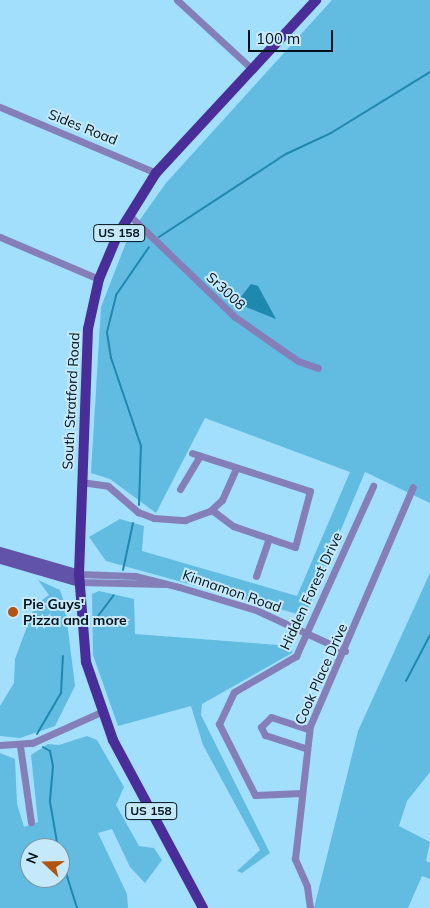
<!DOCTYPE html>
<html>
<head>
<meta charset="utf-8">
<style>
	body { margin:0 }
	#map { position:relative; width:430px; height:908px; overflow:hidden; background:#a2dffc; font-family:Mulish,sans-serif }
	div>[style] { position:absolute }
	.green>* { inset:0; background:#62bbe1 }
	.water>* { inset:0; background:#1e88ae }
	.stream>* { height:2px; margin:-1px; padding:0 1px; transform-origin:1px; border-radius:1px; background:#1e88ae }
	.street>* { height:7px; margin:-3.5px; padding:0 3.5px; transform-origin:3.5px; border-radius:3.5px; background:#857fb9 }
	.secondary>* { height:9px; margin:-4.5px; padding:0 4.5px; transform-origin:4.5px; border-radius:4.5px; background:#6153a8 }
	.primary>* { height:10px; margin:-5px; padding:0 5px; transform-origin:5px; border-radius:5px; background:#492e99 }
	.dots>* { width:14px; height:14px; translate:-50% -50%; box-sizing:border-box; border:2px solid #c5e9fa; border-radius:50% }
	span { translate:-50% -50%; white-space:nowrap; text-align:center; line-height:1.15; -webkit-text-stroke:4px #c5e9fa; paint-order:stroke }
	.shield-label span { padding:1px 4px; background:#c5e9fa; border:1px solid; border-radius:4px; -webkit-text-stroke-width:0 }
	.shield-label { font-size:12px; color:#00121b; font-weight:700 }
	.street-label { font-size:14px; color:#00121b }
	.poi-label { font-size:14px; color:#00121b; font-weight:700 }
	.left { translate:0 -50%; text-align:left }
	.north { position:absolute; left:20px; top:838px; width:50px; height:50px; box-sizing:border-box; background:#c5e9fa; border:1px solid #7693a1; border-radius:50%; rotate:291deg; font-size:14px; font-weight:700; line-height:20px; text-align:center; color:#00121b }
	.north::after { content:''; display:block; margin:auto; width:18px; height:22px; background:#b45311; clip-path:polygon(50% 0,100% 100%,50% 72%,0 100%) }
	.scale { position:absolute; left:248px; top:30px; width:85px; height:22px; box-sizing:border-box; border:2px solid #00121b; border-top:0; padding-left:6px; font-size:15px; line-height:18px; white-space:nowrap; color:#00121b; -webkit-text-stroke:4px #c5e9fa; paint-order:stroke }
</style>
</head>
<body>
<div id="map">
	<div class="green">
		<i style="clip-path:polygon(332px 0,430px 0,430px 503px,365px 472px,305px 616px,106px 561px,89px 537px,120px 519px,144px 526px,142px 551px,297px 596px,350px 472px,205px 418px,156px 513px,110px 479px,91px 473px,101px 307px,129px 235px,166px 183px)"></i>
		<i style="clip-path:polygon(430px 573px,430px 772px,407px 801px,399px 826px,430px 842px,426px 861px,430px 863px,430px 879px,422px 876px,408px 908px,314px 908px,358px 731px)"></i>
		<i style="clip-path:polygon(38px 580px,60px 590px,65px 605px,75px 686px,55px 726px,20px 738px,0 736px,0 706px,14px 683px,15px 659px,35px 605px,49px 595px)"></i>
		<i style="clip-path:polygon(99px 591px,134px 599px,135px 634px,291px 646px,292px 653px,202px 704px,201px 715px,270px 853px,242px 873px,237px 871px,260px 850px,203px 745px,191px 706px,118px 726px,93px 655px,92px 594px)"></i>
		<i style="clip-path:polygon(evenodd,87px 736px,97px 740px,124px 787px,116px 805px,139px 846px,154px 848px,162px 860px,145px 883px,130px 867px,112px 829px,98px 833px,127px 894px,128px 908px,0 908px,0 753px,15px 759px,17px 804px,24px 827px,38px 822px,31px 755px,48px 744px,59px 745px,87px 736px,30px 848px,60px 848px,60px 878px,30px 878px,30px 848px)"></i>
	</div>
	<div class="water">
		<i style="clip-path:polygon(251px 284px,258px 286px,276px 319px,236px 303px)"></i>
	</div>
	<div class="stream">
		<i style="left:159px;top:237px;width:152px;rotate:-33.2deg"></i>
		<i style="left:286px;top:154px;width:50px;rotate:-25deg"></i>
		<i style="left:331px;top:133px;width:116px;rotate:-31.6deg"></i>
		<i style="left:139px;top:505px;width:59px;rotate:-88.1deg"></i>
		<i style="left:141px;top:446px;width:93px;rotate:-108.8deg"></i>
		<i style="left:111px;top:358px;width:26px;rotate:-99deg"></i>
		<i style="left:107px;top:332px;width:38px;rotate:-76deg"></i>
		<i style="left:116px;top:295px;width:58px;rotate:-55.5deg"></i>
		<i style="left:123px;top:570px;width:48px;rotate:-78deg"></i>
		<i style="left:95px;top:620px;width:31px;rotate:-53deg"></i>
		<i style="left:406px;top:681px;width:52px;rotate:-62.4deg"></i>
		<i style="left:37px;top:734px;width:48px;rotate:-59.7deg"></i>
		<i style="left:61px;top:693px;width:37px;rotate:-87deg"></i>
		<i style="left:43px;top:747px;width:8px;rotate:30deg"></i>
		<i style="left:50px;top:751px;width:15px;rotate:79deg"></i>
		<i style="left:53px;top:766px;width:36px;rotate:95deg"></i>
		<i style="left:50px;top:802px;width:47px;rotate:80.1deg"></i>
		<i style="left:60px;top:854px;width:57px;rotate:72.5deg"></i>
	</div>
	<div class="street">
		<i style="left:177px;top:0;width:103px;rotate:42.6deg"></i>
		<i style="left:0;top:107px;width:169px;rotate:22.9deg"></i>
		<i style="left:129px;top:215px;width:147px;rotate:43.9deg"></i>
		<i style="left:235px;top:317px;width:77px;rotate:34.9deg"></i>
		<i style="left:298px;top:361px;width:21px;rotate:19deg"></i>
		<i style="left:0;top:237px;width:108px;rotate:23deg"></i>
		<i style="left:192px;top:453px;width:124px;rotate:17.9deg"></i>
		<i style="left:310px;top:491px;width:58px;rotate:105deg"></i>
		<i style="left:295px;top:547px;width:65px;rotate:-161.3deg"></i>
		<i style="left:233px;top:526px;width:26px;rotate:-143deg"></i>
		<i style="left:81px;top:482px;width:27px;rotate:8deg"></i>
		<i style="left:108px;top:486px;width:40px;rotate:41deg"></i>
		<i style="left:138px;top:512px;width:17px;rotate:21deg"></i>
		<i style="left:154px;top:518px;width:31px;rotate:4deg"></i>
		<i style="left:185px;top:520px;width:27px;rotate:-20deg"></i>
		<i style="left:210px;top:511px;width:16px;rotate:-43deg"></i>
		<i style="left:222px;top:500px;width:35px;rotate:-66deg"></i>
		<i style="left:180px;top:489px;width:39px;rotate:-59deg"></i>
		<i style="left:79px;top:574px;width:56px;rotate:2deg"></i>
		<i style="left:135px;top:576px;width:45px;rotate:14deg"></i>
		<i style="left:179px;top:587px;width:80px;rotate:16.6deg"></i>
		<i style="left:256px;top:610px;width:98px;rotate:24.7deg"></i>
		<i style="left:256px;top:576px;width:40px;rotate:-71.1deg"></i>
		<i style="left:79px;top:582px;width:85px;rotate:1.3deg"></i>
		<i style="left:0;top:745px;width:32px;rotate:-4deg"></i>
		<i style="left:32px;top:743px;width:76px;rotate:-24.2deg"></i>
		<i style="left:20px;top:746px;width:77px;rotate:81.8deg"></i>
		<i style="left:305px;top:748px;width:42px;rotate:-162deg"></i>
		<i style="left:265px;top:735px;width:9px;rotate:-117deg"></i>
		<i style="left:261px;top:727px;width:14px;rotate:-45deg"></i>
		<i style="left:271px;top:717px;width:40px;rotate:18deg"></i>
		<i style="left:302px;top:793px;width:47px;rotate:177.6deg"></i>
		<i style="left:255px;top:795px;width:80px;rotate:-116.9deg"></i>
		<i style="left:219px;top:724px;width:35px;rotate:-65deg"></i>
		<i style="left:234px;top:692px;width:72px;rotate:-30.1deg"></i>
		<i style="left:296px;top:656px;width:187px;rotate:-65.6deg"></i>
		<i style="left:310px;top:908px;width:22px;rotate:-98deg"></i>
		<i style="left:307px;top:886px;width:30px;rotate:-114deg"></i>
		<i style="left:295px;top:859px;width:134px;rotate:-83.6deg"></i>
		<i style="left:310px;top:726px;width:260px;rotate:-66.7deg"></i>
	</div>
	<div class="secondary">
		<i style="left:0;top:551px;width:82px;rotate:16.2deg"></i>
		<i style="left:0;top:559px;width:82px;rotate:16.2deg"></i>
	</div>
	<div class="primary">
		<i style="left:203px;top:908px;width:191px;rotate:-118.2deg"></i>
		<i style="left:113px;top:740px;width:83px;rotate:-109.1deg"></i>
		<i style="left:86px;top:662px;width:88px;rotate:-94.5deg"></i>
		<i style="left:79px;top:574px;width:245px;rotate:-87.9deg"></i>
		<i style="left:88px;top:329px;width:51px;rotate:-77.6deg"></i>
		<i style="left:99px;top:279px;width:49px;rotate:-67.1deg"></i>
		<i style="left:118px;top:234px;width:72px;rotate:-58.1deg"></i>
		<i style="left:156px;top:173px;width:236px;rotate:-47.2deg"></i>
	</div>
	<div class="dots">
		<i style="left:13px;top:612px;background:#b45311"></i>
	</div>
	<div class="shield-label">
		<span style="left:119px;top:233px">US 158</span>
		<span style="left:151px;top:811px">US 158</span>
	</div>
	<div class="street-label">
		<span style="left:83px;top:127px;rotate:22deg">Sides Road</span>
		<span style="left:226px;top:291px;rotate:43deg">Sr3008</span>
		<span style="left:71px;top:401px;rotate:-87deg">South Stratford Road</span>
		<span style="left:232px;top:591px;rotate:19deg">Kinnamon Road</span>
		<span style="left:311px;top:591px;rotate:-65deg">Hidden Forest Drive</span>
		<span style="left:321px;top:674px;rotate:-66deg">Cook Place Drive</span>
	</div>
	<div class="poi-label">
		<span class="left" style="left:23px;top:612px">Pie Guys'<br>Pizza and more</span>
	</div>
	<div class="north">N</div>
	<div class="scale">100 m</div>
</div>
</body>
</html>
